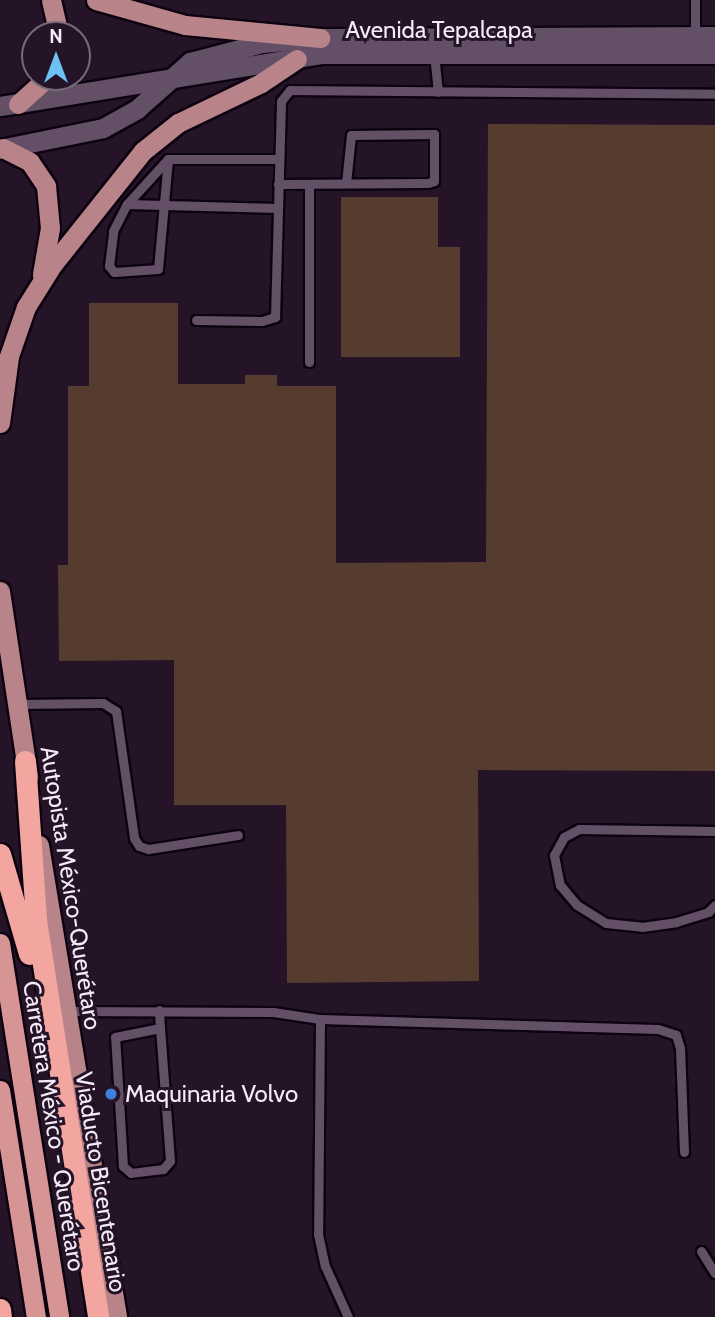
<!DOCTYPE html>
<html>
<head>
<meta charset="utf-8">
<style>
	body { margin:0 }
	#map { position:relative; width:715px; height:1317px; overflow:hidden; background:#251428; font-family:Cabin,sans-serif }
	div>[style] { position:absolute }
	.building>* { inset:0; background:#563c2f }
	.roads { filter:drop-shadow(2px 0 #0d0210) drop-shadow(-2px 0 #0d0210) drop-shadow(0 2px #0d0210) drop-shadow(0 -2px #0d0210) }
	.service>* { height:9px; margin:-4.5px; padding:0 4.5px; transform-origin:4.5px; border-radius:4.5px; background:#635066 }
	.secondary>* { height:19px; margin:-9.5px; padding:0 9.5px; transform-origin:9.5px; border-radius:9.5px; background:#635066 }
	.primary>* { height:19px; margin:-9.5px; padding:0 9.5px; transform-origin:9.5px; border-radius:9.5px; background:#b98489 }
	.trunk>* { height:19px; margin:-9.5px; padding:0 9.5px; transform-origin:9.5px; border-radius:9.5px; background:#d69594 }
	.motorway>* { height:21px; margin:-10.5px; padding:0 10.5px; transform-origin:10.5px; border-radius:10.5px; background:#f3a6a0 }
	.dots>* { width:19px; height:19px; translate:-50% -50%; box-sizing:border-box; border:4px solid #251428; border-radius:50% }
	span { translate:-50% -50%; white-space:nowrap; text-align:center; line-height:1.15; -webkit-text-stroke:6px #251428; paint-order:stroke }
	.street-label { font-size:24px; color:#f5eaf7 }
	.poi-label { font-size:24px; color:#f5eaf7 }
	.left { translate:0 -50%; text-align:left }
	.north { position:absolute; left:21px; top:21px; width:70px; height:70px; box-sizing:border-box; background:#251428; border:2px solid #786a7b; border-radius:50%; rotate:0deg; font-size:19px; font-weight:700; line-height:28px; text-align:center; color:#f5eaf7 }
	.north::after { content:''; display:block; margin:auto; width:24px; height:32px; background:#6dc2f3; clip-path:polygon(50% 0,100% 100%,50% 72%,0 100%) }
</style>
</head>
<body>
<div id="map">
	<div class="building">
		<i style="clip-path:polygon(488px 124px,715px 125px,715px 771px,478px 770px,479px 981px,287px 983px,286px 805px,174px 805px,174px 660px,59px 661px,58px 565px,68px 565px,68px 386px,89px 386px,89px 303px,178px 303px,178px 384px,245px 384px,245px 375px,277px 375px,277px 386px,336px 386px,336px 563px,486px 562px)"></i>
		<i style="clip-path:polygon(341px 197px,438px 197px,438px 247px,460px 247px,460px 357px,341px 357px)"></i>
	</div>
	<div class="roads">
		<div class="service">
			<i style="left:695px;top:0;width:36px;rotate:90deg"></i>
			<i style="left:434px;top:54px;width:38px;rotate:84deg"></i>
			<i style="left:168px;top:159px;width:110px;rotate:95.2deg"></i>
			<i style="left:158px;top:269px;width:44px;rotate:176.1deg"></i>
			<i style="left:114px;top:272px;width:8px;rotate:-130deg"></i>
			<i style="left:109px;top:266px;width:35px;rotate:-83deg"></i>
			<i style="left:113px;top:231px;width:30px;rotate:-63deg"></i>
			<i style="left:127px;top:204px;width:61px;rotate:-47.7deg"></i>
			<i style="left:168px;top:159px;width:109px"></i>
			<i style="left:278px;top:184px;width:150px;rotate:-0.4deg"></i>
			<i style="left:428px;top:183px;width:6px;rotate:-18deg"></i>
			<i style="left:434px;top:181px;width:47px;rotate:-90deg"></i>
			<i style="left:434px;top:134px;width:83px;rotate:179.3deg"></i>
			<i style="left:351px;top:135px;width:48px;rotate:95.9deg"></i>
			<i style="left:309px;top:184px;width:178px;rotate:90deg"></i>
			<i style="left:127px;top:204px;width:151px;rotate:1.5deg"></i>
			<i style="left:196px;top:320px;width:66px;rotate:0.9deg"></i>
			<i style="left:262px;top:321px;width:14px;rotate:-17deg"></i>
			<i style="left:275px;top:317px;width:216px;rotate:-88.4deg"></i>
			<i style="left:281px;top:101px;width:14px;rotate:-51deg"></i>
			<i style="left:290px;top:90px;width:425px;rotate:0.5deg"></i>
			<i style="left:17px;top:704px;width:86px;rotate:-0.7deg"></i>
			<i style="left:103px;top:703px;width:15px;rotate:32deg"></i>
			<i style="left:116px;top:711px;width:128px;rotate:81.9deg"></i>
			<i style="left:134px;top:838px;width:9px;rotate:58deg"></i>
			<i style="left:139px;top:846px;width:9px;rotate:18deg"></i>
			<i style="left:148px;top:849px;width:91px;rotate:-8.8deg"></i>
			<i style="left:715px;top:831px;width:136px;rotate:-179.2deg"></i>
			<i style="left:579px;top:829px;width:17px;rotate:152deg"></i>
			<i style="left:564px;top:837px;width:21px;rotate:119deg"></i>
			<i style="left:554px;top:855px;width:31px;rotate:79deg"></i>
			<i style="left:560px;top:885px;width:26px;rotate:50deg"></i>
			<i style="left:577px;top:905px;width:34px;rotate:32deg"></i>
			<i style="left:606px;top:923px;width:36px;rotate:6deg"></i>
			<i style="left:642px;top:927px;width:34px;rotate:-8deg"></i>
			<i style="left:676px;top:922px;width:34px;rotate:-17deg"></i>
			<i style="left:708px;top:912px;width:10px;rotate:-45deg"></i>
			<i style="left:159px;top:1010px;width:18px;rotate:87deg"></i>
			<i style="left:160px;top:1028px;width:133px;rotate:85.7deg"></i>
			<i style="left:170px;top:1161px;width:11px;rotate:131deg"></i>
			<i style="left:163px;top:1169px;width:32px;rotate:173deg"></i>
			<i style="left:131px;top:1173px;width:11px;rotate:-139deg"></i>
			<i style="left:123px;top:1166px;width:129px;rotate:-93.5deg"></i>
			<i style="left:115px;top:1037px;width:46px;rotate:-11.3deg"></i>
			<i style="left:67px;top:1011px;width:206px;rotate:0.3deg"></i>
			<i style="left:273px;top:1012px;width:48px;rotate:8.5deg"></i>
			<i style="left:320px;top:1019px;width:338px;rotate:1.7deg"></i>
			<i style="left:658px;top:1029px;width:19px;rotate:18deg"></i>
			<i style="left:676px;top:1035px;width:14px;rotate:73deg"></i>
			<i style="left:680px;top:1048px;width:104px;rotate:87.8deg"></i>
			<i style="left:320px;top:1019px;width:215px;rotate:90.5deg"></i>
			<i style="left:318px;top:1234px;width:33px;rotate:78deg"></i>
			<i style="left:325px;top:1266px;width:56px;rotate:65.7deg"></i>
			<i style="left:701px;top:1251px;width:26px;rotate:58deg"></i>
		</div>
		<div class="secondary">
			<i style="left:0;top:106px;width:325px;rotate:-9.2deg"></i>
			<i style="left:321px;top:54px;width:394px"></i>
			<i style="left:0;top:149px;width:105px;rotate:-11.5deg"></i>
			<i style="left:103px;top:128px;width:39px;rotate:-29deg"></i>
			<i style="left:137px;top:109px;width:71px;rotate:-41.6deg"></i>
			<i style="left:190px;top:62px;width:74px;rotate:-14.8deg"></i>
			<i style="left:262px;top:43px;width:58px;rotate:-4.9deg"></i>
			<i style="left:320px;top:38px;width:395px;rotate:-0.3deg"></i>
		</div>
		<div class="primary">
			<i style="left:51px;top:0;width:36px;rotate:77deg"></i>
			<i style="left:96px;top:0;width:92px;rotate:15.7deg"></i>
			<i style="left:185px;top:25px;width:136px;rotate:5.5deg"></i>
			<i style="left:18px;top:104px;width:40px;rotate:-42deg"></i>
			<i style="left:3px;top:148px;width:30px;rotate:27deg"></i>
			<i style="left:30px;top:162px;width:29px;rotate:56deg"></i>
			<i style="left:46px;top:186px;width:42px;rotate:84.6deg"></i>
			<i style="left:50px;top:228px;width:47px;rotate:99.9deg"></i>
			<i style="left:0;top:423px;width:68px;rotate:-82.3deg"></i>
			<i style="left:9px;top:356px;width:52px;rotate:-70.9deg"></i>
			<i style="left:26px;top:307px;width:51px;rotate:-57.9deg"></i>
			<i style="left:53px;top:264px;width:144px;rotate:-51.5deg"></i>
			<i style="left:143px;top:151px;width:45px;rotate:-38.7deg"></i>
			<i style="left:178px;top:123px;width:92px;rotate:-25.7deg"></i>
			<i style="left:261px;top:83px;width:43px;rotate:-33.7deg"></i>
			<i style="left:0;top:591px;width:188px;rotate:81.4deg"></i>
			<i style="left:39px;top:845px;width:478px;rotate:80.6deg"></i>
		</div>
		<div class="trunk">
			<i style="left:0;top:943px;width:379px;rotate:81deg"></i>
			<i style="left:0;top:1090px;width:230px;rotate:81deg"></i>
		</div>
		<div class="motorway">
			<i style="left:25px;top:761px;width:159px;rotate:86deg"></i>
			<i style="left:36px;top:920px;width:402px;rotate:81.1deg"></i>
			<i style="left:0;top:854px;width:104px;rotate:73.8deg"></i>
			<i style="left:0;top:1309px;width:8px;rotate:83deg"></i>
		</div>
	</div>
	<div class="dots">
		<i style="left:111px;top:1094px;background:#3f7fe0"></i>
	</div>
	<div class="street-label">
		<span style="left:439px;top:30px">Avenida Tepalcapa</span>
		<span style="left:71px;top:888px;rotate:81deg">Autopista México-Querétaro</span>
		<span style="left:54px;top:1126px;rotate:81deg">Carretera México - Querétaro</span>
		<span style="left:101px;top:1182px;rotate:81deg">Viaducto Bicentenario</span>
	</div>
	<div class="poi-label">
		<span class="left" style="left:125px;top:1094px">Maquinaria Volvo</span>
	</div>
	<div class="north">N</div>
</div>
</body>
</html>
